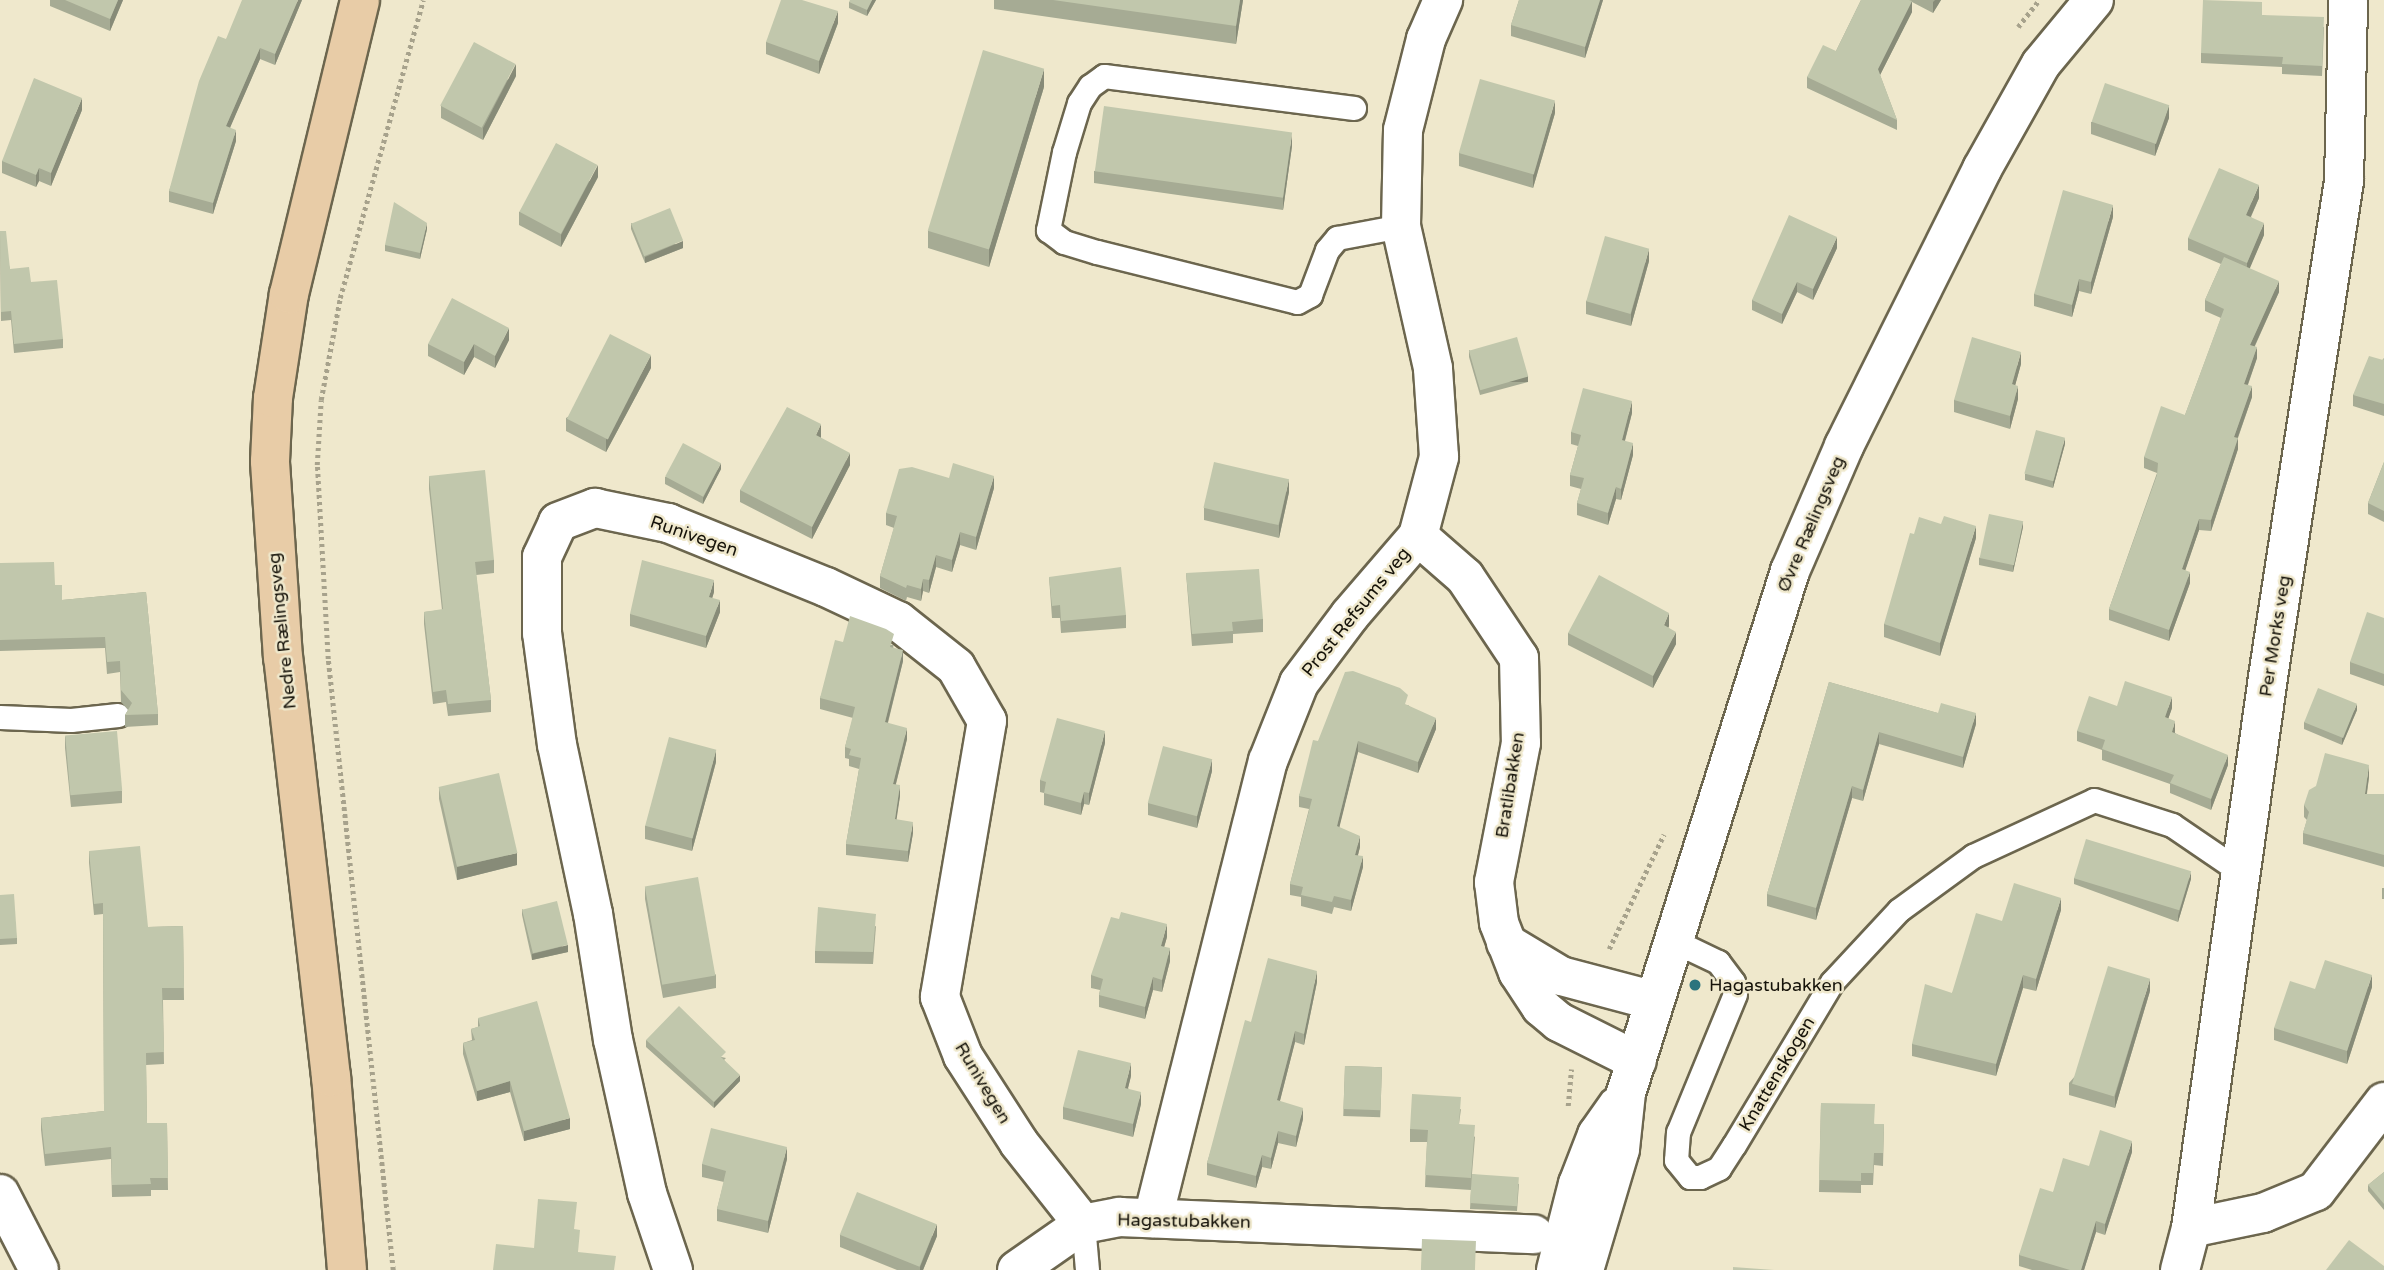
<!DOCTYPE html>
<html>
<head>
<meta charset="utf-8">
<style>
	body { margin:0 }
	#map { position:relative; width:2384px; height:1270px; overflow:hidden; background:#efe8cc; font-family:"Varela Round",sans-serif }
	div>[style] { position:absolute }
	.path>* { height:4.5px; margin-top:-2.25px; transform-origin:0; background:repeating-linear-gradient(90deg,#a7a28c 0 3.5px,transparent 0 7px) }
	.roads { filter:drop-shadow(2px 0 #6c664e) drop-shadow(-2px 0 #6c664e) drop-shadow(0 2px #6c664e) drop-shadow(0 -2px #6c664e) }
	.lane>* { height:23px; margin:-11.5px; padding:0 11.5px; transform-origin:11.5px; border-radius:11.5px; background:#fff }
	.street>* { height:38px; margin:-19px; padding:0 19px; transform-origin:19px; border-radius:19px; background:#fff }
	.secondary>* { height:38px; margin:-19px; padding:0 19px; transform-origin:19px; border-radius:19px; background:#fff }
	.primary>* { height:38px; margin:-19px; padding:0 19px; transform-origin:19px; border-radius:19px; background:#e8cca7 }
	.wall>* { inset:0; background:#a6ab94; transform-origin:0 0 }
	.shaded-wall>* { inset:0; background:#878b78; transform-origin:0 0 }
	.building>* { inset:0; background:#c1c7ac; transform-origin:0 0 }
	.dots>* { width:19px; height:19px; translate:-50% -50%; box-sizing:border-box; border:4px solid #efe8cc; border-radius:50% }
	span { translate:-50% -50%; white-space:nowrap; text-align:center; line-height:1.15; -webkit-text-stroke:5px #efe8cc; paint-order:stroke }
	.street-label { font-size:18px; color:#151209 }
	.poi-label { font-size:18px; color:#151209 }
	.left { translate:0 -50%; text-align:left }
</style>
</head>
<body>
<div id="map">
	<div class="path">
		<i style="left:2018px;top:27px;width:34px;rotate:-52deg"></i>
		<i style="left:1609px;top:949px;width:127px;rotate:-64.4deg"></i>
		<i style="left:1568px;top:1106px;width:37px;rotate:-85deg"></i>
		<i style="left:393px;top:1270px;width:614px;rotate:-96.07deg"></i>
		<i style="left:328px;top:659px;width:194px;rotate:-93.2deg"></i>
		<i style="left:317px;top:465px;width:65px;rotate:-86.5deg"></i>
		<i style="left:321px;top:400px;width:104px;rotate:-79.4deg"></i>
		<i style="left:340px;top:298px;width:309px;rotate:-74.4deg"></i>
	</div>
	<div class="roads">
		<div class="lane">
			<i style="left:1354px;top:108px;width:252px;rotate:-172.7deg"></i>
			<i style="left:1104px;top:76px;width:17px;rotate:144deg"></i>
			<i style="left:1090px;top:86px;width:20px;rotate:123deg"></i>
			<i style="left:1079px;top:103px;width:51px;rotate:107deg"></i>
			<i style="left:1064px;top:152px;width:80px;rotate:101.6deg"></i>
			<i style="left:1048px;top:230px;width:20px;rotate:37deg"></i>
			<i style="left:1064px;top:242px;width:34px;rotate:17deg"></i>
			<i style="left:1097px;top:252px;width:206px;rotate:14deg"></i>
			<i style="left:1297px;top:302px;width:15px;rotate:-28deg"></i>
			<i style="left:1310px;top:295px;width:48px;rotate:-69.3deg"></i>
			<i style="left:1327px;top:250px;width:16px;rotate:-50deg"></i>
			<i style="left:1337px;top:238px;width:65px;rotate:-10.6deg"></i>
			<i style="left:0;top:717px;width:71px;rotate:2.4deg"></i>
			<i style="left:71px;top:720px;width:47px;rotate:-6.1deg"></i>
			<i style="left:1674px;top:941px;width:49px;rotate:25.5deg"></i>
			<i style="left:1718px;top:962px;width:25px;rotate:53deg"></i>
			<i style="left:1733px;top:982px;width:12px;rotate:81deg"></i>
			<i style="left:1735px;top:994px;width:149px;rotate:112.4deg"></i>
			<i style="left:1678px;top:1132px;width:28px;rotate:94deg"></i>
			<i style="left:1676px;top:1160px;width:22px;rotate:51deg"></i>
			<i style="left:1690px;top:1177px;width:10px"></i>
			<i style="left:1700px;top:1177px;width:21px;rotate:-25deg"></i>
			<i style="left:1719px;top:1168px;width:27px;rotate:-57deg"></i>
			<i style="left:1734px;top:1145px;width:190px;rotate:-59deg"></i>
			<i style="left:1832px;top:982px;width:98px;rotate:-47.1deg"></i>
			<i style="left:1899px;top:910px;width:92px;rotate:-36.1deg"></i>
			<i style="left:1973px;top:856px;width:133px;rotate:-24.8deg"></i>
			<i style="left:2094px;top:800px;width:82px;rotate:17.8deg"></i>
			<i style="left:2172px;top:825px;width:83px;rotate:34.3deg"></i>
			<i style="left:1083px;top:1224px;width:46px;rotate:85deg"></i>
		</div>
		<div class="street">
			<i style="left:1418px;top:536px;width:62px;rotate:41.1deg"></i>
			<i style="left:1465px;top:577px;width:97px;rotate:56.3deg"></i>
			<i style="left:1519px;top:658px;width:85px;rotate:88.7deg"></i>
			<i style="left:1521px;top:743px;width:142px;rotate:101deg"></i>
			<i style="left:1494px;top:882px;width:41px;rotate:83deg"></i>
			<i style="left:1499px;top:923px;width:53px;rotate:68.8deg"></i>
			<i style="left:1518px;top:972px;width:42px;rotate:56.7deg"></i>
			<i style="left:1541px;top:1007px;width:23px;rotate:40deg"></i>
			<i style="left:1559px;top:1022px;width:87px;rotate:26.6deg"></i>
			<i style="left:1506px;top:943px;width:64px;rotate:31deg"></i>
			<i style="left:1561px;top:976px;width:97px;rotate:14.9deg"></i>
			<i style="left:0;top:1194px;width:85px;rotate:62.8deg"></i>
			<i style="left:1153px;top:1218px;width:471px;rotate:-75.9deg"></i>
			<i style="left:1268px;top:761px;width:84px;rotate:-68.3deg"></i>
			<i style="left:1299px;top:683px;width:85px;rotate:-53.1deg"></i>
			<i style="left:1350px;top:615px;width:104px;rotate:-49.3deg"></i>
			<i style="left:1418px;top:536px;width:82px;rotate:-75.1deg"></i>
			<i style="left:1439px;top:457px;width:89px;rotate:-93.9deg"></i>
			<i style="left:1433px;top:368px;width:146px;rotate:-102.7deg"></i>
			<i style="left:1401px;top:226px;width:96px;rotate:-88.8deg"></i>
			<i style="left:1403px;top:130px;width:94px;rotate:-75.8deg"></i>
			<i style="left:1426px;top:39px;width:43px;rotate:-66.4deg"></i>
			<i style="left:2191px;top:1228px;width:74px;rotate:-11.8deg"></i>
			<i style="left:2263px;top:1213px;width:57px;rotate:-22.5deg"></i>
			<i style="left:2316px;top:1191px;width:112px;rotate:-52.6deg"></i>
			<i style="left:673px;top:1270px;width:81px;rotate:-108.7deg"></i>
			<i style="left:647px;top:1193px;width:157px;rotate:-102.5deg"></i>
			<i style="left:613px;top:1040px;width:128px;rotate:-99deg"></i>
			<i style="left:593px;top:914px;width:173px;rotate:-102deg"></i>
			<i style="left:557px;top:745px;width:113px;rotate:-97.6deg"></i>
			<i style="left:542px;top:633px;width:76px;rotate:-90deg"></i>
			<i style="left:542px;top:557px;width:38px;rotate:-65deg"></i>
			<i style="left:558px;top:522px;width:40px;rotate:-21deg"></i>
			<i style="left:595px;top:508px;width:75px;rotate:11.6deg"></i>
			<i style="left:668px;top:523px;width:170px;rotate:22.1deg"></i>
			<i style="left:826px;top:587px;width:80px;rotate:25.3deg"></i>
			<i style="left:898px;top:621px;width:74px;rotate:38.4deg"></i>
			<i style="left:956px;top:667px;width:62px;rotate:60.1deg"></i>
			<i style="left:987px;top:721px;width:280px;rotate:99.7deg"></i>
			<i style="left:940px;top:997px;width:63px;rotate:68.7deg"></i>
			<i style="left:963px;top:1056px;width:103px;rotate:57.2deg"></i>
			<i style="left:1019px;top:1143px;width:103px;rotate:51.7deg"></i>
			<i style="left:1017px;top:1270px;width:80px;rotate:-34.9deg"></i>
			<i style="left:1083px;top:1224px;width:38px;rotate:-11deg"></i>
			<i style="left:1120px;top:1217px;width:414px;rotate:2.4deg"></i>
			<i style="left:2180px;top:1270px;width:43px;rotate:-75.3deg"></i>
			<i style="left:2191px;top:1228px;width:556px;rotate:-82.04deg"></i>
			<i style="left:2268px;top:677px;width:502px;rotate:-81.29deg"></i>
			<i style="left:2344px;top:181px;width:181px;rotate:-88.7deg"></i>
		</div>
		<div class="secondary">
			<i style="left:1556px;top:1270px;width:89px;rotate:-75.7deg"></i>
			<i style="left:1578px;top:1184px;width:53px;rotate:-68.8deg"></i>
			<i style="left:1597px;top:1135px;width:35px;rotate:-55deg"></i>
			<i style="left:1584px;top:1270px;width:126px;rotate:-73.4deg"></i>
			<i style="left:1620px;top:1149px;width:56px;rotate:-83.9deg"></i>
			<i style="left:1626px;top:1093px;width:547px;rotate:-72.56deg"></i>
			<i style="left:1790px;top:571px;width:136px;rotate:-66.6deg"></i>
			<i style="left:1844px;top:446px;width:309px;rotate:-63.5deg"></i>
			<i style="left:1982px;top:169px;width:120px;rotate:-60.7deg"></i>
			<i style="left:2041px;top:64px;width:83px;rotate:-50.4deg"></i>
		</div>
		<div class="primary">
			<i style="left:347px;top:1270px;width:194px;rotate:-94.7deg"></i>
			<i style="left:331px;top:1077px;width:422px;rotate:-96.5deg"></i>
			<i style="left:283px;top:658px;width:197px;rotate:-93.8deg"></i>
			<i style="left:270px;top:461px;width:63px;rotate:-87.3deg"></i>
			<i style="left:273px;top:398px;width:105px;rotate:-81.3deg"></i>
			<i style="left:289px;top:294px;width:302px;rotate:-76.4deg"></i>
		</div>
	</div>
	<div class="wall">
		<i style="clip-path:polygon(50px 0,123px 0,110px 31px,50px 6px)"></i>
		<i style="clip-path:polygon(302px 0,275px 65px,260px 59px,230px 127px,236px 141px,213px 214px,169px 202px,169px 191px,226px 39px)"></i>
		<i style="clip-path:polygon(876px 0,867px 16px,849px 8px,849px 2px)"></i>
		<i style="clip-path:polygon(994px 0,1243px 0,1236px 44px,994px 9px)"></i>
		<i style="clip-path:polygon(1519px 0,1603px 0,1585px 58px,1511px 36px,1511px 25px)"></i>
		<i style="clip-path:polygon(1861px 0,1941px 0,1933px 13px,1912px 2px,1912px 12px,1880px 75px,1897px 120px,1897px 130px,1807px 88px,1807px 77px,1836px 51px)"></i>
		<i style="clip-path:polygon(2262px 15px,2324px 27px,2322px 76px,2282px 74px,2282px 67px,2201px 63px,2201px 53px)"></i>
		<i style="clip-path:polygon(838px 23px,819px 74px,766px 54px,766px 42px)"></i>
		<i style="clip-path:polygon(516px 76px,483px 140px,441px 118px,441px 106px)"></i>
		<i style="clip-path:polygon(1044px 87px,989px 267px,928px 248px,928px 231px)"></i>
		<i style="clip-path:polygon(82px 110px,51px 186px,39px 181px,36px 187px,2px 173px,2px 161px)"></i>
		<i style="clip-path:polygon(1555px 113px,1533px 188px,1459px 166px,1459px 153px)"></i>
		<i style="clip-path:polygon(2169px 118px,2155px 156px,2091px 134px,2091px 122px)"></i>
		<i style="clip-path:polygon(1292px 146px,1283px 210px,1094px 183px,1094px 171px)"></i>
		<i style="clip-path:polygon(598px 177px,561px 247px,519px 225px,519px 212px)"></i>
		<i style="clip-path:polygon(2259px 198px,2251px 217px,2264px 235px,2249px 269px,2279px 292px,2255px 346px,2257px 358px,2248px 385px,2252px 397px,2238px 438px,2238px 449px,2211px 531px,2199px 530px,2185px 570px,2190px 583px,2169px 641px,2109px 620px,2109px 609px,2157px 473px,2144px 468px,2144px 457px,2185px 415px,2221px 318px,2205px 311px,2205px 300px,2221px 264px,2188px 250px,2188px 238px)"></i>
		<i style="clip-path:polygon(2113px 217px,2091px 294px,2079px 291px,2072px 317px,2034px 306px,2034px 294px)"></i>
		<i style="clip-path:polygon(631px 223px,683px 248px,645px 263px,631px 229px)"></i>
		<i style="clip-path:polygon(427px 229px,420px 259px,385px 251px,385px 245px)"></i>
		<i style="clip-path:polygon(0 231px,10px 269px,31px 282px,63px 339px,63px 348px,14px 353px,11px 320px,1px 321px)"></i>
		<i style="clip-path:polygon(1837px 248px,1813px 300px,1797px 292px,1782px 324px,1752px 310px,1752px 300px)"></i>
		<i style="clip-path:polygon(1649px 261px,1631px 326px,1586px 314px,1586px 301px)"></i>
		<i style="clip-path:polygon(509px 340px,495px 368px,474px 357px,464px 375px,428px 356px,428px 344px)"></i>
		<i style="clip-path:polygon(1469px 350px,1528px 382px,1480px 395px,1469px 357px)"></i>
		<i style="clip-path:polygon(2384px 358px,2384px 416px,2353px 406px,2353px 395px)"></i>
		<i style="clip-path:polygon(2021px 364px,2015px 385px,2018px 399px,2010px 429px,1954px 412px,1954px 400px)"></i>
		<i style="clip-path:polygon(651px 368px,606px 452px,566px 431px,566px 418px)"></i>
		<i style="clip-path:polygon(1632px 413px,1625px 441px,1633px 455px,1621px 500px,1616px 499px,1608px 525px,1577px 515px,1577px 503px,1581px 489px,1570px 486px,1570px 475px,1578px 446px,1571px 444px,1571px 432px)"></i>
		<i style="clip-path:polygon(821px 437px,821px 438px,850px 465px,812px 539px,740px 502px,740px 490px)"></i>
		<i style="clip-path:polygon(2065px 444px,2053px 488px,2025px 480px,2025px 474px)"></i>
		<i style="clip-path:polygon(2384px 462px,2384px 522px,2368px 514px,2368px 503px)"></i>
		<i style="clip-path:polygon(721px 469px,703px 504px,665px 484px,665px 477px)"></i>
		<i style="clip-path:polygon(429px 476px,494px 560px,494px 573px,476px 575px,491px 700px,491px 712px,448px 716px,446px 702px,433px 704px,424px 624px,424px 612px,442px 610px,429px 489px)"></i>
		<i style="clip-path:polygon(949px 478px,994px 488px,976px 550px,960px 545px,952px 572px,936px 567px,929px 593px,923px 591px,921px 601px,907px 597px,906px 601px,880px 588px,880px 576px,894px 528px,886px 525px,886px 513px)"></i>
		<i style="clip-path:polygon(1289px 492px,1279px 538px,1204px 520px,1204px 508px)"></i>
		<i style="clip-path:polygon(2023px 527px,2013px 572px,1979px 565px,1979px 558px)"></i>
		<i style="clip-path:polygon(1976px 538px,1940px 656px,1884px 637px,1884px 624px)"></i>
		<i style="clip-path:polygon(0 563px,55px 585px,62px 600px,146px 592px,158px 714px,158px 725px,125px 727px,125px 715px,128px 710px,121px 702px,120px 672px,107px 674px,105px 648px,0 651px)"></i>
		<i style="clip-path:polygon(1186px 573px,1263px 619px,1263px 632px,1233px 634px,1233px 643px,1192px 646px)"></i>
		<i style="clip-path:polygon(1049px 577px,1126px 615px,1126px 628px,1061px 633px,1060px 618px,1052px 618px)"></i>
		<i style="clip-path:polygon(714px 592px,712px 598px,720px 612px,706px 648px,630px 626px,630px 614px)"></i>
		<i style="clip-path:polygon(2384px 618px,2384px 686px,2350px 674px,2350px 662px)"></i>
		<i style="clip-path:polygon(1669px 626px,1668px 628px,1676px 644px,1653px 688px,1568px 645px,1568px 633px)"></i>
		<i style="clip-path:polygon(843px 642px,894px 645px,893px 647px,903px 661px,888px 723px,907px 739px,896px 784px,900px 796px,896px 819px,913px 833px,908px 862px,846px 855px,846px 844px,859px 769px,849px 766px,849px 759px,845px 758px,845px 747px,853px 718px,820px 709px,820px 698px)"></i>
		<i style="clip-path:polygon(1829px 682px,1976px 724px,1963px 768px,1879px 744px,1863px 801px,1852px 798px,1816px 920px,1767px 906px,1767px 894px)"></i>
		<i style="clip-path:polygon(1408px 705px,1436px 729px,1418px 773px,1358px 752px,1339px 827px,1360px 847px,1358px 855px,1363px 867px,1351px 911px,1334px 907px,1332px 914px,1301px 906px,1301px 897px,1290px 895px,1290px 884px,1309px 809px,1299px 807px,1299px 796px,1318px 741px)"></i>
		<i style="clip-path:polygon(2117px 706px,2172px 708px,2168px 719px,2175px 731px,2175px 733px,2228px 765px,2211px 810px,2170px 793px,2170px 784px,2102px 760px,2102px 750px,2077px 741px,2077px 731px)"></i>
		<i style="clip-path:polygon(2357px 710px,2342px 745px,2304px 729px,2304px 722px)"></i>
		<i style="clip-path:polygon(65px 736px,122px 791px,122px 803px,71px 807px,65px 748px)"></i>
		<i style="clip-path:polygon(1105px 743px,1089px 805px,1084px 804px,1081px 815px,1044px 805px,1044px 793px,1040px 792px,1040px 780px)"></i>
		<i style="clip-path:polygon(716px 762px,692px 851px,645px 839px,645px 826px)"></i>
		<i style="clip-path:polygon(1212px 771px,1197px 828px,1148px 815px,1148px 803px)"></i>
		<i style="clip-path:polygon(2369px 777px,2367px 794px,2384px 794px,2384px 867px,2303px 844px,2303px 833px,2307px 820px,2304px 817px,2304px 805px)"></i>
		<i style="clip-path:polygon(439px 787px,517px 865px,457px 880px,439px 799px)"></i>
		<i style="clip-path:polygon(89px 851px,148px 927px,183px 926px,184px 1000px,163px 1000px,164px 1064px,146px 1065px,147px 1123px,167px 1123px,168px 1190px,151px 1190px,151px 1196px,112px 1197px,111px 1159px,45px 1166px,41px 1130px,41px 1118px,104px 1111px,103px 914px,94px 915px,89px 863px)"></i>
		<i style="clip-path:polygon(2074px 878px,2191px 879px,2178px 922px,2074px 884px)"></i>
		<i style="clip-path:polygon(645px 887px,716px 975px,716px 988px,663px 998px,645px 899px)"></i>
		<i style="left:2382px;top:888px;width:2px;height:11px"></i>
		<i style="clip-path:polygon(0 895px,17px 938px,17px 944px,0 945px)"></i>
		<i style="clip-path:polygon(522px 909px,568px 952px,532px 960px,522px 915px)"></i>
		<i style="clip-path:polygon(2061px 910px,2036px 991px,2023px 988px,1996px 1076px,1912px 1056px,1912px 1044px,1952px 993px,2002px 921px)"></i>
		<i style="clip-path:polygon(876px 926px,873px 964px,815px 963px,815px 951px)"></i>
		<i style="clip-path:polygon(1167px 937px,1164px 947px,1170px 961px,1162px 992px,1153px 990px,1145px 1019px,1099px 1007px,1099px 995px,1100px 990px,1091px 988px,1091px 975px)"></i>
		<i style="clip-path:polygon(1317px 982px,1304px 1045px,1295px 1042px,1280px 1101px,1303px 1119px,1296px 1147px,1278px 1143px,1271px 1169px,1262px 1167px,1256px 1188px,1207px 1175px,1207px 1163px,1251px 1022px)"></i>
		<i style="clip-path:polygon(2372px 987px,2347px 1064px,2274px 1040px,2274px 1028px,2315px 989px)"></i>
		<i style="clip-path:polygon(2150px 991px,2115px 1108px,2069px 1095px,2069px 1083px)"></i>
		<i style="clip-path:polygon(478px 1018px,570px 1129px,524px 1141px,510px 1092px,477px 1101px,463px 1054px,463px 1043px,472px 1040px,471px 1029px,478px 1027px)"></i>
		<i style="clip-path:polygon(646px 1040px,726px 1058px,724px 1060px,740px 1081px,714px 1108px,646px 1047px)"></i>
		<i style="left:1345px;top:1066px;width:37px;height:50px;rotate:2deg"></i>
		<i style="clip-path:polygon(1131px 1076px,1128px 1088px,1141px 1104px,1133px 1137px,1063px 1119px,1063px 1107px)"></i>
		<i style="clip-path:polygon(1821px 1103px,1875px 1124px,1884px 1124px,1883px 1166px,1874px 1165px,1873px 1185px,1861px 1185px,1861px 1193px,1819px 1192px)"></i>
		<i style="clip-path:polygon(1461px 1109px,1459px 1124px,1475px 1137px,1472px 1174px,1519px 1184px,1517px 1211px,1470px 1209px,1471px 1190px,1425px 1187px,1427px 1142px,1410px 1142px,1410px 1129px)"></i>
		<i style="clip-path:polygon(2132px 1152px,2105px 1235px,2096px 1232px,2084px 1270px,2032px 1270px,2019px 1266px,2019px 1255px,2053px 1192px,2089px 1166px)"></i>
		<i style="clip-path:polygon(787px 1159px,768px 1233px,717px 1221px,717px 1209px,724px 1182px,702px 1177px,702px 1164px)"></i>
		<i style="clip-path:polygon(2384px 1172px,2384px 1210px,2368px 1191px,2368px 1185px)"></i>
		<i style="clip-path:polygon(840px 1235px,937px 1236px,923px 1270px,897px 1270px,840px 1247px)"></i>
	</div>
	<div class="shaded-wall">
		<i style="clip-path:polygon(118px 0,123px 0,110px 31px,110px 19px)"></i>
		<i style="clip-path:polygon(298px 0,302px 0,275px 65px,275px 54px)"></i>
		<i style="clip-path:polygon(872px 0,876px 0,867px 16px,867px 10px)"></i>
		<i style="clip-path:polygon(1240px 0,1243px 0,1236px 44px,1236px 26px)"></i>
		<i style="clip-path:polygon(1600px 0,1603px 0,1585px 58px,1585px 47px)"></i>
		<i style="clip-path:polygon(1935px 0,1941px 0,1933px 13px,1933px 2px)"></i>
		<i style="clip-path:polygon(1912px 1px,1912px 12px,1878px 79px,1878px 69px)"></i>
		<i style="clip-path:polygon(838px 11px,838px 23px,819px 74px,819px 61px)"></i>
		<i style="clip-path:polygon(260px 48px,260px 59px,226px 137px,226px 126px)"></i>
		<i style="clip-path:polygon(516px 64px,516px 76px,483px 140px,483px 128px)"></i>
		<i style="clip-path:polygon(1044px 69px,1044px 87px,989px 267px,989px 249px)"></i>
		<i style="clip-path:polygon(82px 98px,82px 110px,51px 186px,51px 173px)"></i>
		<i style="clip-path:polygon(1555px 101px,1555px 113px,1533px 188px,1533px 175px)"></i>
		<i style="clip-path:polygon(2169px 105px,2169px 118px,2155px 156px,2155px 144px)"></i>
		<i style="clip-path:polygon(236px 130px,236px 141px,213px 214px,213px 203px)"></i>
		<i style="clip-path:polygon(1292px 134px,1292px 146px,1283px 210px,1283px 198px)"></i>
		<i style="clip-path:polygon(598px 165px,598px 177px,561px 247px,561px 235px)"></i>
		<i style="clip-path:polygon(39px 168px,39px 181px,36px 187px,36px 175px)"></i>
		<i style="clip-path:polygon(2259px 185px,2259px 198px,2246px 227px,2246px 215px)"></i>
		<i style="clip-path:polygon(2113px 205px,2113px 217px,2091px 294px,2091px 282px)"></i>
		<i style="clip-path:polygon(427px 223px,427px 229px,420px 259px,420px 253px)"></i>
		<i style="clip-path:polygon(2264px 223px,2264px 235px,2247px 275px,2247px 263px)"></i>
		<i style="clip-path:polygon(1837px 237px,1837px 248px,1813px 300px,1813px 289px)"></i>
		<i style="clip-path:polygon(683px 241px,683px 248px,645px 263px,645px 257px)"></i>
		<i style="clip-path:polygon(1649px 249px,1649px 261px,1631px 326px,1631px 314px)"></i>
		<i style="clip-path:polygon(2079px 279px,2079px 291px,2072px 317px,2072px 305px)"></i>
		<i style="clip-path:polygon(2279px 281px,2279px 292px,2250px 356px,2250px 345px)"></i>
		<i style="clip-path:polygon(1797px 282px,1797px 292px,1782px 324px,1782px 314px)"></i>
		<i style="clip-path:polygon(509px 328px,509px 340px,495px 368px,495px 356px)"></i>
		<i style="clip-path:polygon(474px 344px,474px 357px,464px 375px,464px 362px)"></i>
		<i style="clip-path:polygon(2257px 347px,2257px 358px,2244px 395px,2244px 384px)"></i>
		<i style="clip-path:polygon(2021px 352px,2021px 364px,2012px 397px,2012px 384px)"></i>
		<i style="clip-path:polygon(651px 355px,651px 368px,606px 452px,606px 440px)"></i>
		<i style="left:1528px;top:376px;width:6px;height:50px;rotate:90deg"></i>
		<i style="clip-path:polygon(2018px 386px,2018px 399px,2010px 429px,2010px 416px)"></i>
		<i style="clip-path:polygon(2252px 386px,2252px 397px,2234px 448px,2234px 437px)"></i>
		<i style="clip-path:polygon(1632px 401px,1632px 413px,1622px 451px,1622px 440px)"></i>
		<i style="clip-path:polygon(821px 424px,821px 437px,816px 448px,816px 435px)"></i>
		<i style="clip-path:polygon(2065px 438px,2065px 444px,2053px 488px,2053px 482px)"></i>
		<i style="clip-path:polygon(2238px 438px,2238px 449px,2211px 531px,2211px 520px)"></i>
		<i style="clip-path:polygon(1633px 443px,1633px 455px,1621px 500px,1621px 489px)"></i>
		<i style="clip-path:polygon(850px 453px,850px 465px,812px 539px,812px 527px)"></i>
		<i style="clip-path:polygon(721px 463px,721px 469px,703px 504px,703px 498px)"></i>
		<i style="clip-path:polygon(994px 476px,994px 488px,976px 550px,976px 537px)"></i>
		<i style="clip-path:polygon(1289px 479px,1289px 492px,1279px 538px,1279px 525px)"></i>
		<i style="clip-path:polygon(1616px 487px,1616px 499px,1608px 525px,1608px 513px)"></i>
		<i style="clip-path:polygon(2199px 519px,2199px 530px,2182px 580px,2182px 569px)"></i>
		<i style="clip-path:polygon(2023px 521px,2023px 527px,2013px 572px,2013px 566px)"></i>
		<i style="clip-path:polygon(1976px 526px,1976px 538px,1940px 656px,1940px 643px)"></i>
		<i style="clip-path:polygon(960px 532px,960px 545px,952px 572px,952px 560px)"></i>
		<i style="clip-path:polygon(936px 555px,936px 567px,929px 593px,929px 580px)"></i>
		<i style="clip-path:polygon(2190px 572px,2190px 583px,2169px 641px,2169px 630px)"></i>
		<i style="clip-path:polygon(923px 579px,923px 591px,921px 601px,921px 589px)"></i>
		<i style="clip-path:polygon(714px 580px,714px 592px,709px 609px,709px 597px)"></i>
		<i style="clip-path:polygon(720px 600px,720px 612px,706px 648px,706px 636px)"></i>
		<i style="clip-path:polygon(1669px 613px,1669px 626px,1664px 637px,1664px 625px)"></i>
		<i style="clip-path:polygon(1676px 632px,1676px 644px,1653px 688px,1653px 676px)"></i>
		<i style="clip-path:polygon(903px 650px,903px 661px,885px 733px,885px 722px)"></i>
		<i style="clip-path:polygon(2172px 697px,2172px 708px,2165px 728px,2165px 717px)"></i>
		<i style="clip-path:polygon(2357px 704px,2357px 710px,2342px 745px,2342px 738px)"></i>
		<i style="clip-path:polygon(1976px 713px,1976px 724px,1963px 768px,1963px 757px)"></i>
		<i style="clip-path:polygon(1436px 718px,1436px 729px,1418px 773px,1418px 762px)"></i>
		<i style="clip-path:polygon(2175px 721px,2175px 731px,2172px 742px,2172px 732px)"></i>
		<i style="clip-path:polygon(907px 728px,907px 739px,893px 795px,893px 784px)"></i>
		<i style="clip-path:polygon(1105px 731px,1105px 743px,1089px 805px,1089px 793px)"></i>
		<i style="clip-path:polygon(1879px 732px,1879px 744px,1863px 801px,1863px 790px)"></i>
		<i style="clip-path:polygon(1358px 741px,1358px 752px,1337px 837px,1337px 826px)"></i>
		<i style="clip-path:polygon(716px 750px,716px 762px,692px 851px,692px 839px)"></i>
		<i style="clip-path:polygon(2228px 755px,2228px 765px,2211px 810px,2211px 799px)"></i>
		<i style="clip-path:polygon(1212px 759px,1212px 771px,1197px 828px,1197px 816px)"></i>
		<i style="clip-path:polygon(2369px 765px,2369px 777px,2365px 805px,2365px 794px)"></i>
		<i style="clip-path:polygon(900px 785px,900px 796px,895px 830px,895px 819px)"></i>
		<i style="clip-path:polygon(1852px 786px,1852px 798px,1816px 920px,1816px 908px)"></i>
		<i style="clip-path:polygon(1084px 792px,1084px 804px,1081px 815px,1081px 803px)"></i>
		<i style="clip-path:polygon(913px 822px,913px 833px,908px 862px,908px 851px)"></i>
		<i style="clip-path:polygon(1360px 836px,1360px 847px,1355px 866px,1355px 855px)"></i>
		<i style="clip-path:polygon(517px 853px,517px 865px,457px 880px,457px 867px)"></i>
		<i style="clip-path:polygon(1363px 856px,1363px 867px,1351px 911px,1351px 900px)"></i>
		<i style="clip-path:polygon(2191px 872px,2191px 879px,2178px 922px,2178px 916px)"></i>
		<i style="clip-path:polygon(2061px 898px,2061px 910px,2036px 991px,2036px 979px)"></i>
		<i style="clip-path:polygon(1167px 924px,1167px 937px,1161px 958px,1161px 946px)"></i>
		<i style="clip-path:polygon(568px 945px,568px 952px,532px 960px,532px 954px)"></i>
		<i style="clip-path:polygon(1170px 948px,1170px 961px,1162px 992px,1162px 980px)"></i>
		<i style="clip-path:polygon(1317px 971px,1317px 982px,1304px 1045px,1304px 1034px)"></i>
		<i style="clip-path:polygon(2023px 975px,2023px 988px,1996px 1076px,1996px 1064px)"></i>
		<i style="clip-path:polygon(2372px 975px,2372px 987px,2347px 1064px,2347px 1051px)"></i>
		<i style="clip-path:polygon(1153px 977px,1153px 990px,1145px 1019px,1145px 1007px)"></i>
		<i style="clip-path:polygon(2150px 979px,2150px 991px,2115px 1108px,2115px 1096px)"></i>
		<i style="clip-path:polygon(1295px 1031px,1295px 1042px,1277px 1112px,1277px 1100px)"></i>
		<i style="clip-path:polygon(1131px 1063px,1131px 1076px,1125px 1100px,1125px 1088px)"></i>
		<i style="clip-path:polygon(740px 1075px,740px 1081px,714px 1108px,714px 1102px)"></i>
		<i style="clip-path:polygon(510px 1081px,510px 1092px,477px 1101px,477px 1091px)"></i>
		<i style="clip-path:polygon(1141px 1092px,1141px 1104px,1133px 1137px,1133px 1124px)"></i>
		<i style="clip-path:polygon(1303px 1108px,1303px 1119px,1296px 1147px,1296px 1136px)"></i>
		<i style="clip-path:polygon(570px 1118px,570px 1129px,524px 1141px,524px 1131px)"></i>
		<i style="clip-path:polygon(1278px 1131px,1278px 1143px,1271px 1169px,1271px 1158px)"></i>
		<i style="clip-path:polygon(2132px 1141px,2132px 1152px,2105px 1235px,2105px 1224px)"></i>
		<i style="clip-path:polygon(787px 1147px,787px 1159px,768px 1233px,768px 1221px)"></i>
		<i style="clip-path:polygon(1262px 1155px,1262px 1167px,1256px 1188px,1256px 1176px)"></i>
		<i style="clip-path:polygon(2096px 1221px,2096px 1232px,2084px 1270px,2081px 1270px)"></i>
		<i style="clip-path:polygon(937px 1224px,937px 1236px,923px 1270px,920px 1270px,920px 1267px)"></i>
	</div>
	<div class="building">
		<i style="clip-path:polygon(65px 0,118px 0,110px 19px)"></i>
		<i style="clip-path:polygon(242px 0,298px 0,275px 54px,260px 48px,226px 126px,236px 130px,213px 203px,169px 191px,199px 81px,218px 36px,226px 39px)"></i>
		<i style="clip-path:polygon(781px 0,802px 0,838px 11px,819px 61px,766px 42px)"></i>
		<i style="clip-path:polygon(850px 0,872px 0,867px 10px,849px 2px)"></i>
		<i style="clip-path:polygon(1053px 0,1240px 0,1236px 26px)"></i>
		<i style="clip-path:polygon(1519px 0,1600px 0,1585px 47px,1511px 25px)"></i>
		<i style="clip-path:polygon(1861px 0,1909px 0,1912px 1px,1878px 69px,1897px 120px,1807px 77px,1823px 45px,1836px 51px)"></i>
		<i style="clip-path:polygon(2203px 0,2262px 2px,2262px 15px,2324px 17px,2322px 66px,2282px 64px,2283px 57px,2201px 53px)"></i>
		<i style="left:474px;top:42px;width:47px;height:72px;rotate:28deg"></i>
		<i style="left:983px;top:50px;width:64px;height:189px;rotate:17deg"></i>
		<i style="clip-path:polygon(34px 78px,82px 98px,51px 173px,39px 168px,36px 175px,2px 161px)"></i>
		<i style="left:1480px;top:79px;width:78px;height:77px;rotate:16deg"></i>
		<i style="left:2105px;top:83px;width:68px;height:41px;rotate:19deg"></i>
		<i style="left:1104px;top:106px;width:190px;height:66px;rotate:8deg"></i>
		<i style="left:556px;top:143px;width:47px;height:78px;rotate:28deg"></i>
		<i style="clip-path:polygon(2219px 168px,2259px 185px,2246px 215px,2264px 223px,2247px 263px,2188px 238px)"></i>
		<i style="clip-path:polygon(2063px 190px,2113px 205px,2091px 282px,2079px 279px,2072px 305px,2034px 294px)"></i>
		<i style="clip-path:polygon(394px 202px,427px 223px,420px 253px,385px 245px)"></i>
		<i style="left:670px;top:208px;width:35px;height:42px;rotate:68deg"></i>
		<i style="clip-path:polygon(1789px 215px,1837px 237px,1813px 289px,1797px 282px,1782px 314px,1752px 300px)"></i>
		<i style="clip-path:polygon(0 231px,6px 231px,10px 269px,29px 267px,31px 282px,57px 280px,63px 339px,14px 344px,11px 311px,1px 312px)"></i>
		<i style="left:1605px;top:236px;width:46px;height:68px;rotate:16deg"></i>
		<i style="clip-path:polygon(2224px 257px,2279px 281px,2250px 345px,2257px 347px,2244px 384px,2252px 386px,2234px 437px,2238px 438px,2211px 520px,2199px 519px,2182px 569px,2190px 572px,2169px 630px,2109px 609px,2157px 475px,2158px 463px,2144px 457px,2161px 406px,2185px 415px,2224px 309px,2205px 300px)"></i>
		<i style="clip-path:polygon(452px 298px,509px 328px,495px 356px,474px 344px,464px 362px,428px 344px)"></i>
		<i style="left:610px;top:334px;width:46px;height:95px;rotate:27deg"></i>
		<i style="left:1517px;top:337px;width:41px;height:50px;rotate:74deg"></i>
		<i style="clip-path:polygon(1972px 337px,2021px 352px,2012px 384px,2018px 386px,2010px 416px,1954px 400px)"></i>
		<i style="clip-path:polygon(2369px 356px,2383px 360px,2384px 358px,2384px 404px,2353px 395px)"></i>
		<i style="clip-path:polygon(1583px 388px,1632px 401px,1622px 440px,1633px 443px,1621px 489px,1616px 487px,1608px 513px,1577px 503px,1584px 478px,1570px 475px,1581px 435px,1571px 432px)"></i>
		<i style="clip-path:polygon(787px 407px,821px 424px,816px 435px,850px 453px,812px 527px,740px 490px)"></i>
		<i style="left:2036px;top:430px;width:30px;height:45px;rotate:15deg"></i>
		<i style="left:683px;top:443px;width:43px;height:38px;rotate:28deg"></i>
		<i style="left:1214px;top:462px;width:77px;height:47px;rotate:13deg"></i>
		<i style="clip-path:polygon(2384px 462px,2384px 511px,2368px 503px)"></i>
		<i style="clip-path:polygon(953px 463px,994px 476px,976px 537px,960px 532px,952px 560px,936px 555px,929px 580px,923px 579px,921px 589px,907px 585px,906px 588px,880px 576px,897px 516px,886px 513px,899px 469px,912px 467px,949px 478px)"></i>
		<i style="clip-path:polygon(485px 470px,494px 560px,475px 562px,491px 700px,448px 704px,446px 690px,433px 692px,424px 612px,443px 609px,429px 476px)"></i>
		<i style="left:1989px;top:514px;width:35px;height:45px;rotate:12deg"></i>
		<i style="clip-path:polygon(1944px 516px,1976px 526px,1940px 643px,1884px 624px,1910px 533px,1914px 534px,1919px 517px,1941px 524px)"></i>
		<i style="clip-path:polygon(642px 560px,714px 580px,709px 597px,720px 600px,706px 636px,630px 614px)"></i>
		<i style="clip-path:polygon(54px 562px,55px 585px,62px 585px,62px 600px,146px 592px,158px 714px,125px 715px,132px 703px,121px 690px,120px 661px,107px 662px,105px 637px,0 640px,0 563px)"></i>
		<i style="clip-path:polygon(1121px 567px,1126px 615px,1061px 621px,1060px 605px,1052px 606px,1049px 577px)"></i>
		<i style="clip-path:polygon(1259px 569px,1263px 619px,1232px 622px,1233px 631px,1192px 634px,1186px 573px)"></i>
		<i style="clip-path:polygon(1599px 575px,1669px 613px,1664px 625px,1676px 632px,1653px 676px,1568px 633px)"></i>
		<i style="clip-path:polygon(2367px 612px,2384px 618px,2384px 674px,2350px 662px)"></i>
		<i style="clip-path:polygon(850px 616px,886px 629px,894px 634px,890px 647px,903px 650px,885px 722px,907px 728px,893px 784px,900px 785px,895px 819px,913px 822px,908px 851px,846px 844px,861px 758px,849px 755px,851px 749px,845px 747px,855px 707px,820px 698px,835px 640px,843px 642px)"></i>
		<i style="clip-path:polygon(1353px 671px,1400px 688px,1408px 695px,1405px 704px,1436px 718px,1418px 762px,1358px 741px,1337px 826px,1360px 836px,1355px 855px,1363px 856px,1351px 900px,1334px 896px,1332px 902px,1301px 895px,1303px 887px,1290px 884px,1312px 799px,1299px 796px,1313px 740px,1318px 741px,1345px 672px)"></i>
		<i style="clip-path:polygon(2125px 681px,2172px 697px,2165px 717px,2175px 721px,2172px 732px,2228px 755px,2211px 799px,2170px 783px,2174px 775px,2102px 749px,2105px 740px,2077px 731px,2089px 696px,2117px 706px)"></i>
		<i style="clip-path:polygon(1829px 682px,1938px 713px,1941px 703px,1976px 713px,1963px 757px,1879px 732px,1863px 790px,1852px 786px,1816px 908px,1767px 894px)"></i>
		<i style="left:2318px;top:688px;width:42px;height:37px;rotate:22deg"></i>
		<i style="clip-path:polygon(1057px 718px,1105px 731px,1089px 793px,1084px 792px,1081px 803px,1044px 793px,1046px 782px,1040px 780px)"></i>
		<i style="left:117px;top:731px;width:60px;height:52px;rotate:85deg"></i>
		<i style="left:669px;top:737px;width:49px;height:92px;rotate:15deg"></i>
		<i style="left:1163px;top:746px;width:51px;height:59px;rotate:15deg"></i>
		<i style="clip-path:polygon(2325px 753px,2369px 765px,2365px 794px,2384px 794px,2384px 855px,2303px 833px,2309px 812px,2304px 805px,2309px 790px,2316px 786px)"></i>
		<i style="left:499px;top:773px;width:82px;height:62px;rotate:77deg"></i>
		<i style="left:2086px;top:839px;width:110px;height:41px;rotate:17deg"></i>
		<i style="clip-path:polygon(140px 846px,148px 927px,183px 926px,184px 988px,162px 988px,164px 1052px,146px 1053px,147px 1123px,167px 1123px,168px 1178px,150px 1178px,151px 1184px,112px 1185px,111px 1147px,45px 1154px,41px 1118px,104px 1111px,103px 903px,94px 904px,89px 851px)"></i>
		<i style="left:698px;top:877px;width:100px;height:54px;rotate:80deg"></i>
		<i style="clip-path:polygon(2014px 883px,2061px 898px,2036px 979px,2023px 975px,1996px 1064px,1912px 1044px,1925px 984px,1952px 993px,1976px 913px,2002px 921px)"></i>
		<i style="clip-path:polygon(14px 894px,17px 938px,0 939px,0 895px)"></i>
		<i style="left:557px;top:901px;width:45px;height:36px;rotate:76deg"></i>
		<i style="clip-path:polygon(818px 907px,876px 914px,873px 952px,815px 951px)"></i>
		<i style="clip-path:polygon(1121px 912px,1167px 924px,1161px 946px,1170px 948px,1162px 980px,1153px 977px,1145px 1007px,1099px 995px,1103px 979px,1091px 975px,1111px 917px,1119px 919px)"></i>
		<i style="clip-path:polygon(1268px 958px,1317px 971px,1304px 1034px,1295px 1031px,1277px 1100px,1303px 1108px,1296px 1136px,1278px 1131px,1271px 1158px,1262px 1155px,1256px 1176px,1207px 1163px,1245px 1020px,1251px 1022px)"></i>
		<i style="clip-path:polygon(2325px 960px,2372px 975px,2347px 1051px,2274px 1028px,2290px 981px,2315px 989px)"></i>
		<i style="left:2108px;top:966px;width:44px;height:123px;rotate:17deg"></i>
		<i style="clip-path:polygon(537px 1001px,570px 1118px,524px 1131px,510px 1081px,477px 1091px,463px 1043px,475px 1040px,471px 1029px,480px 1026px,478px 1018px)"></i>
		<i style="clip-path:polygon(679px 1006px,726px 1052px,721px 1057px,740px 1075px,714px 1102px,646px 1040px)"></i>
		<i style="clip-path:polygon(1078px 1050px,1131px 1063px,1125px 1088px,1141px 1092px,1133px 1124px,1063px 1107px)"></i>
		<i style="left:1345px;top:1066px;width:37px;height:43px;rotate:2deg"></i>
		<i style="clip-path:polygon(1412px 1094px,1461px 1097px,1459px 1124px,1475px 1125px,1471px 1178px,1425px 1175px,1428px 1130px,1410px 1129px)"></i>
		<i style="clip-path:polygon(1821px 1103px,1875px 1104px,1874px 1124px,1884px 1124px,1883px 1153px,1874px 1153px,1873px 1173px,1861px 1173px,1861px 1181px,1819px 1180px)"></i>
		<i style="clip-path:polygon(711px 1128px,787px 1147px,768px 1221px,717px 1209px,726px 1171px,702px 1164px)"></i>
		<i style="clip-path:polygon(2100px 1130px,2132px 1141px,2105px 1224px,2096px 1221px,2081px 1270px,2070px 1270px,2019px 1255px,2040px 1188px,2053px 1192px,2063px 1158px,2089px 1166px)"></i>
		<i style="clip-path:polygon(2384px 1172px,2384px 1204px,2368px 1185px)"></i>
		<i style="left:1472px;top:1174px;width:47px;height:29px;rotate:4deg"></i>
		<i style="left:857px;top:1192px;width:86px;height:46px;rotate:22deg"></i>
		<i style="clip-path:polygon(538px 1199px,577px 1202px,574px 1229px,580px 1230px,578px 1252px,616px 1256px,614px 1270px,493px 1270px,496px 1244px,534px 1248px)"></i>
		<i style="left:1422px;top:1239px;width:54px;height:31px;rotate:2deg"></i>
		<i style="clip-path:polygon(2349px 1240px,2384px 1266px,2384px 1270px,2326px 1270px)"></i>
		<i style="clip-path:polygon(1733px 1267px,1774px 1270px,1733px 1270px)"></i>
	</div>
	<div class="dots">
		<i style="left:1695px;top:985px;background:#2b747d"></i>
	</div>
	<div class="street-label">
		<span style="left:1811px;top:524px;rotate:-67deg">Øvre Rælingsveg</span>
		<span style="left:694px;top:536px;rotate:19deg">Runivegen</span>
		<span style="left:1356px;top:612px;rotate:-51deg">Prost Refsums veg</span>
		<span style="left:282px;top:631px;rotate:-96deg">Nedre Rælingsveg</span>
		<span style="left:2275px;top:636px;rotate:-81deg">Per Morks veg</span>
		<span style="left:1510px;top:785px;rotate:-81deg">Bratlibakken</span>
		<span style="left:1777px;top:1074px;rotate:-59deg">Knattenskogen</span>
		<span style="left:983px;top:1083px;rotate:59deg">Runivegen</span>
		<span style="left:1184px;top:1221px;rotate:1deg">Hagastubakken</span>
	</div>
	<div class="poi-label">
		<span class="left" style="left:1709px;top:985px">Hagastubakken</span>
	</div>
</div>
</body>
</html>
